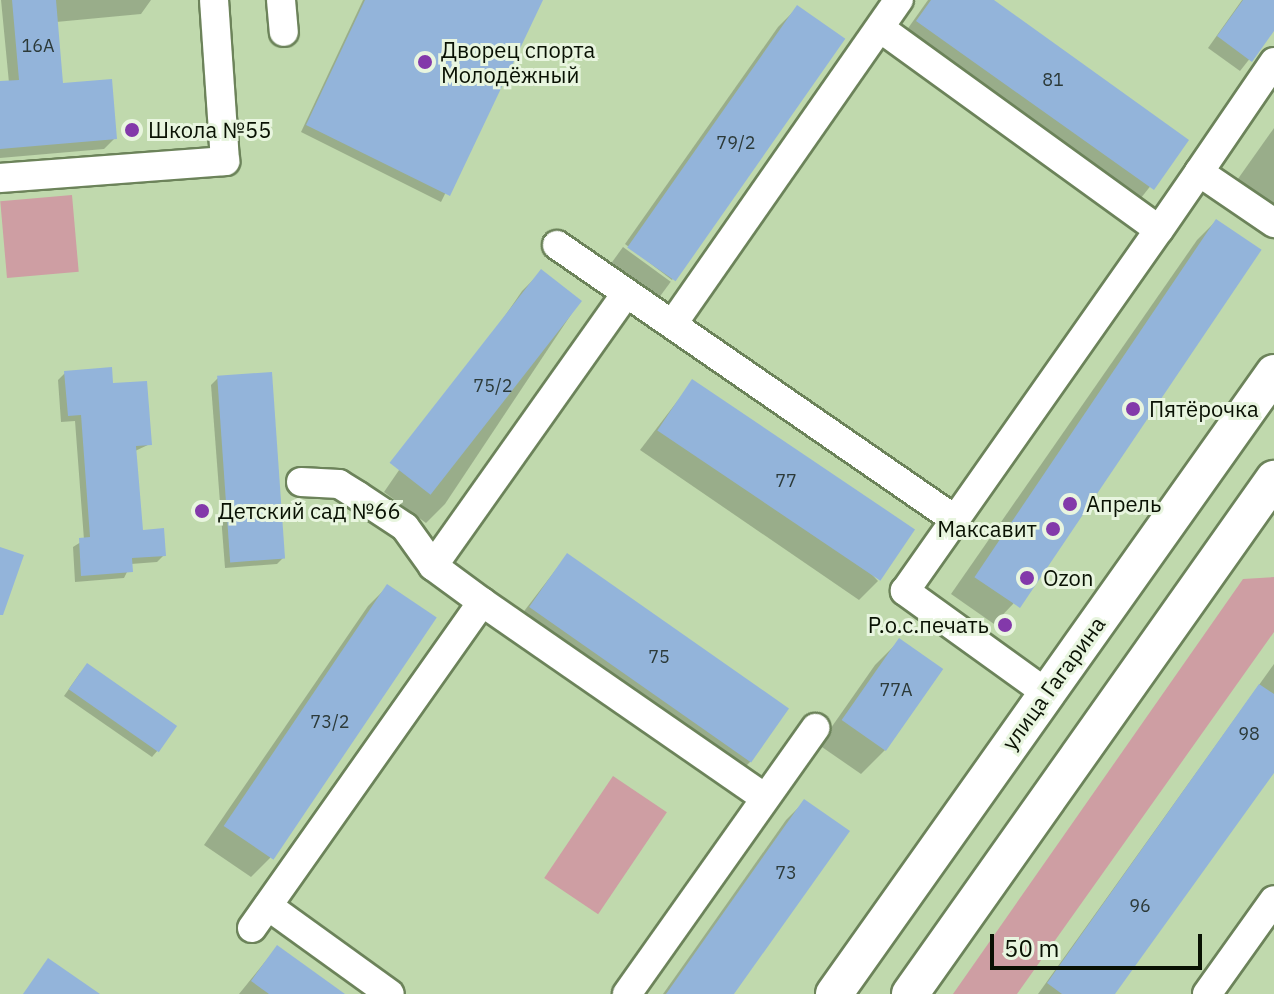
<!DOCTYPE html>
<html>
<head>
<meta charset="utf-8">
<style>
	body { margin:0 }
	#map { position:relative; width:1274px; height:994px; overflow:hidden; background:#c0d9ad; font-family:"IBM Plex Sans",sans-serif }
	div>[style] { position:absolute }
	.green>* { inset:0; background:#ce9ea3; transform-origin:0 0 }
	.shadow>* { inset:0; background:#0003; transform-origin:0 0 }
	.building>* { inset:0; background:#93b4da; transform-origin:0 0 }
	.roads { filter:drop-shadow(2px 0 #6c835a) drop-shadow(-2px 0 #6c835a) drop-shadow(0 2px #6c835a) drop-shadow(0 -2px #6c835a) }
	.minor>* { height:28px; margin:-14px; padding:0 14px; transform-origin:14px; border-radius:14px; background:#fff }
	.major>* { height:36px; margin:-18px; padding:0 18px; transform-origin:18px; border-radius:18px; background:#fff }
	.dots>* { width:22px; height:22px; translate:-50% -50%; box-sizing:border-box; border:4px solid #e8f5df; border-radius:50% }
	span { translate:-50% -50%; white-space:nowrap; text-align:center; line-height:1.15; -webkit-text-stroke:6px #e8f5df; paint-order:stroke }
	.number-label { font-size:18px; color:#2c3a39 }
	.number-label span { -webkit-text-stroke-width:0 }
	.poi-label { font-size:22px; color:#091103 }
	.left { translate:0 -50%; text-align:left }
	.right { translate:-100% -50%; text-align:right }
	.street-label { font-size:22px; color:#091103 }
	.scale { position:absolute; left:990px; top:934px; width:212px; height:36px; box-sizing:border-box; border:4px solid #091103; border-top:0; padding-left:10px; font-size:24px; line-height:28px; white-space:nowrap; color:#091103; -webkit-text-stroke:6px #e8f5df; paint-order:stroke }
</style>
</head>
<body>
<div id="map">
	<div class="green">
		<i style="left:72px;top:195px;width:77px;height:72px;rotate:85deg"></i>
		<i style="clip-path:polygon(1274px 577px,1274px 632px,1017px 994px,953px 994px,1243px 579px)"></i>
		<i style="left:613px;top:776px;width:65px;height:123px;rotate:34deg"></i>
	</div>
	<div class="shadow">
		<i style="clip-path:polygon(1px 0,151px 0,141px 14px,56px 22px,62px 85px,115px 138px,104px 149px,0 158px,0 83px,9px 83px)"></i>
		<i style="clip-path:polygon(363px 0,541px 0,441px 202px,301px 132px)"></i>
		<i style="clip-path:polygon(928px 0,991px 0,1187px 140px,1133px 208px,899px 41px)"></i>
		<i style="clip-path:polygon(1242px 0,1274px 0,1274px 28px,1240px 71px,1208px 48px)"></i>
		<i style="clip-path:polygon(797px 8px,842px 40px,672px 280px,625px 244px,778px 27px)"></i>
		<i style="clip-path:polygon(1274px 128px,1274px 210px,1235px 183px)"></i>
		<i style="clip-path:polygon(1216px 221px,1013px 604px,994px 624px,951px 594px,1197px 240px)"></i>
		<i style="left:623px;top:247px;width:59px;height:24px;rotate:36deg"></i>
		<i style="clip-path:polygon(541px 272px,580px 301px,445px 504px,426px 523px,384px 492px,522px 291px)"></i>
		<i style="clip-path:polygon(65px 373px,111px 385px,150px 444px,135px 451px,141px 532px,164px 555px,157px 562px,131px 564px,124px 578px,75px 582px,73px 547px,84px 540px,75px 421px,61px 422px,58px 380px)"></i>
		<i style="clip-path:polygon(218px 378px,284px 557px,277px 564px,225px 568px,211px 385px)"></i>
		<i style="clip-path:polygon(692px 382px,878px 581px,859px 600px,640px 450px)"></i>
		<i style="clip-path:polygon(567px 555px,751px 761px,732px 780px,512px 627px)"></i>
		<i style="clip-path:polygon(387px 587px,270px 858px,251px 877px,204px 845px,368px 606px)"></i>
		<i style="clip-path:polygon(899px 641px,885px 750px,861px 774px,819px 745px,875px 665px)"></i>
		<i style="clip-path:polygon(1274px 664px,1274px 769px,1112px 994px,1038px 994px)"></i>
		<i style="clip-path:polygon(80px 673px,158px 750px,152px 757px,64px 696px)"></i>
		<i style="clip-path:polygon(805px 801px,732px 994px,663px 994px,786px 820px)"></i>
		<i style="clip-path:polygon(277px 947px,342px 994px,239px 994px)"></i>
	</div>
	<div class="building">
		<i style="clip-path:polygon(12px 0,56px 0,63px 83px,112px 79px,117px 139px,0 149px,0 81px,19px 80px)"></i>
		<i style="clip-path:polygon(365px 0,543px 0,450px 196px,306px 125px)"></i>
		<i style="clip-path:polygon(931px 0,994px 0,1189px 140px,1154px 190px,916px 21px)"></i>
		<i style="clip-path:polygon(1243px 0,1274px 0,1274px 31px,1252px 62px,1217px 36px)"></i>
		<i style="left:797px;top:5px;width:59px;height:296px;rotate:35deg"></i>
		<i style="left:1216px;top:219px;width:55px;height:432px;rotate:34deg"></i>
		<i style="left:541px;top:269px;width:52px;height:246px;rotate:38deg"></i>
		<i style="clip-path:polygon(112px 367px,113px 383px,147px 381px,152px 445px,136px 446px,143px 530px,164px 528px,166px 556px,132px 558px,133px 572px,81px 576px,79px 538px,90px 537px,81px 415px,68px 416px,64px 371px)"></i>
		<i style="left:272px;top:372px;width:187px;height:55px;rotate:86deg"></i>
		<i style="left:692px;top:379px;width:269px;height:62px;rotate:34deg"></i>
		<i style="clip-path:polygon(0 547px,24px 555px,3px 615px,0 615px)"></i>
		<i style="left:567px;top:553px;width:271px;height:66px;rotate:35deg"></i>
		<i style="left:387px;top:584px;width:60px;height:292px;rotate:34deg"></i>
		<i style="left:899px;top:638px;width:54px;height:100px;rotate:35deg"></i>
		<i style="left:87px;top:663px;width:110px;height:32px;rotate:35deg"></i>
		<i style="clip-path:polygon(1259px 684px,1274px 694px,1274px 773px,1115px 994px,1062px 994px,1047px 983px)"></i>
		<i style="clip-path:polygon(804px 799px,850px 831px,734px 994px,666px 994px)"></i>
		<i style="clip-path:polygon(277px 945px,345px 994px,269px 994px,251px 981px)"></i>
		<i style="clip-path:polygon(48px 958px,100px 994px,23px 994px)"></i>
	</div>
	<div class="roads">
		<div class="minor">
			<i style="left:281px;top:0;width:32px;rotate:85deg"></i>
			<i style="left:880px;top:28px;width:344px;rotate:35.9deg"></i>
			<i style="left:1159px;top:230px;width:70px;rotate:-55.4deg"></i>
			<i style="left:1199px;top:172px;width:91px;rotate:34.2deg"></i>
			<i style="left:1199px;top:172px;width:133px;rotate:-55.7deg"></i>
			<i style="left:0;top:178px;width:226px;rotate:-4.3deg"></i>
			<i style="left:225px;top:161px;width:161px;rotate:-93.9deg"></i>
			<i style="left:557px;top:245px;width:485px;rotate:34.6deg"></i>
			<i style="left:674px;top:322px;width:393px;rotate:-55.1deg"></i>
			<i style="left:301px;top:482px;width:38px;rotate:3deg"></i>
			<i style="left:339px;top:484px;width:22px;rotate:32deg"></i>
			<i style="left:358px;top:496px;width:56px;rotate:33.4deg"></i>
			<i style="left:405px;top:527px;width:48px;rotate:54.3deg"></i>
			<i style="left:482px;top:602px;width:344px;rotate:34.7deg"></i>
			<i style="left:1045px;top:692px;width:173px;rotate:-144.2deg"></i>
			<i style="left:905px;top:591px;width:441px;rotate:-54.9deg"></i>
			<i style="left:268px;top:906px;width:150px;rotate:35.8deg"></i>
			<i style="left:252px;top:928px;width:399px;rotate:-54.8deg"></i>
			<i style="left:482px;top:602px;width:61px;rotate:-143.7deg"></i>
			<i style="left:433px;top:566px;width:334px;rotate:-54.7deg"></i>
			<i style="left:627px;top:994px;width:326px;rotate:-54.7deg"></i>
			<i style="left:1207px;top:994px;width:115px;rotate:-54.5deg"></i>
		</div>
		<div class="major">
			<i style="left:834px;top:994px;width:761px;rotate:-54.68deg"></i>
			<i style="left:910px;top:994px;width:631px;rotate:-54.75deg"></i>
		</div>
	</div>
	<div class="dots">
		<i style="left:425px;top:62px;background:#8339aa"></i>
		<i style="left:132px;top:130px;background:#8339aa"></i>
		<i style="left:1133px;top:409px;background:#8339aa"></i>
		<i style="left:1070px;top:504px;background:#8339aa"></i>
		<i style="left:202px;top:511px;background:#8339aa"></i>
		<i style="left:1053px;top:529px;background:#8339aa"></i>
		<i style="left:1027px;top:578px;background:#8339aa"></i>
		<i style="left:1005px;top:625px;background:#8339aa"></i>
	</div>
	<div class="number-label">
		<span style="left:38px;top:46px">16А</span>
		<span style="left:1053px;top:80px">81</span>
		<span style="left:736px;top:143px">79/2</span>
		<span style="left:493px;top:386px">75/2</span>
		<span style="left:786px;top:481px">77</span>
		<span style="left:659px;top:657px">75</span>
		<span style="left:896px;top:690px">77А</span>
		<span style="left:330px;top:722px">73/2</span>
		<span style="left:1249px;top:734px">98</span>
		<span style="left:786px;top:873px">73</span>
		<span style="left:1140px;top:906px">96</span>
	</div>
	<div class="poi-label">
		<span class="left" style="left:441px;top:62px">Дворец спорта<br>Молодёжный</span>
		<span class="left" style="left:148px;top:130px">Школа №55</span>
		<span class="left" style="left:1149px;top:409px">Пятёрочка</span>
		<span class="left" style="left:1086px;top:504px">Апрель</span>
		<span class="left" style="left:218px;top:511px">Детский сад №66</span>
		<span class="right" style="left:1037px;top:529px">Максавит</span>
		<span class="left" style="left:1043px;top:578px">Ozon</span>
		<span class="right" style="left:989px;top:625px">Р.о.с.печать</span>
	</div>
	<div class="street-label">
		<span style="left:1053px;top:683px;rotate:-54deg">улица Гагарина</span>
	</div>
	<div class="scale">50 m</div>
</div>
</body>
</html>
